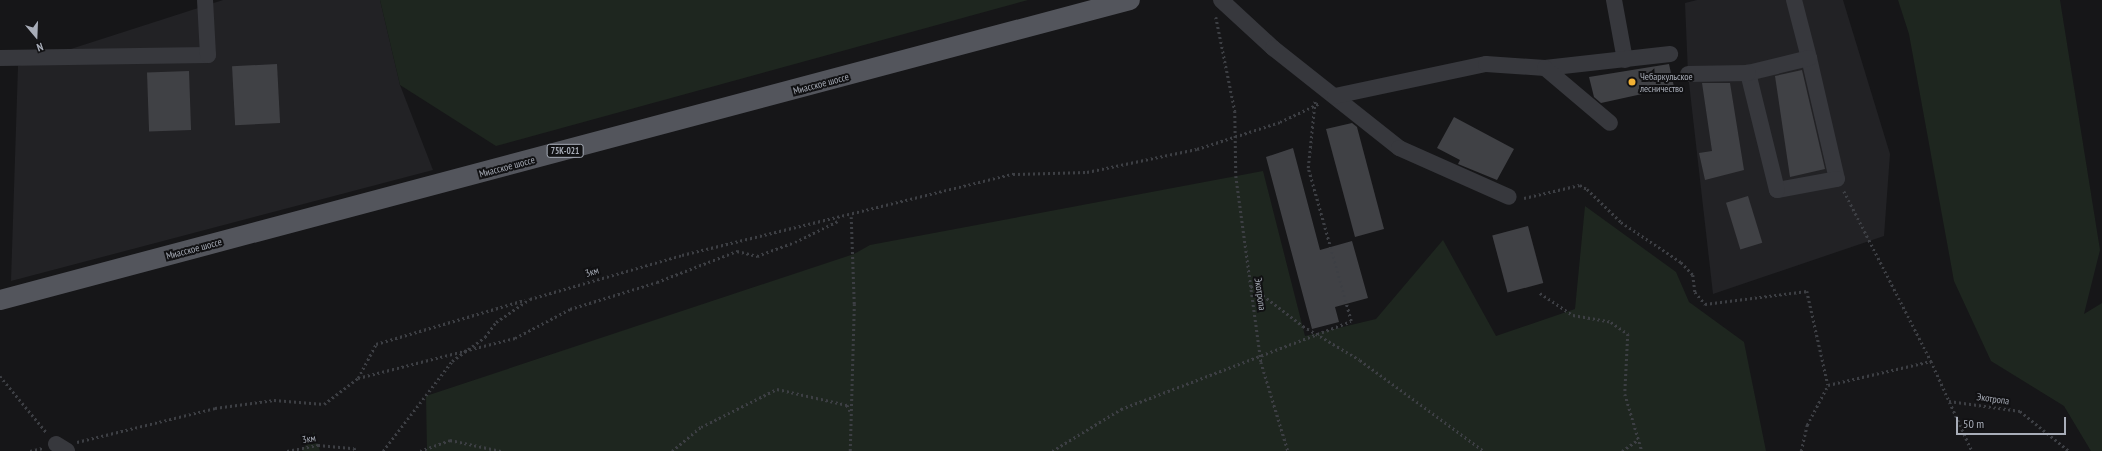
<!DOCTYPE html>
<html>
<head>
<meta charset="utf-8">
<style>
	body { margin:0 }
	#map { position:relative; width:2102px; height:451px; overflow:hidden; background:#161618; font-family:"PT Sans Narrow",sans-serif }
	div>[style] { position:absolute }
	.built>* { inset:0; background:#222225 }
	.green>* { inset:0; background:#1e261f }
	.building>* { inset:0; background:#404145; transform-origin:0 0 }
	.path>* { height:2.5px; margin-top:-1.25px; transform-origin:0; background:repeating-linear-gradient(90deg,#3d3f44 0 2px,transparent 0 5px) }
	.minor>* { height:16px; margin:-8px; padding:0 8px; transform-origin:8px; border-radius:8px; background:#37383d }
	.major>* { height:20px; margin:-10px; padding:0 10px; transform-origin:10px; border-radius:10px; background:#53555c }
	.dots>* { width:11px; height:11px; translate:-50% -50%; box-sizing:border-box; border:2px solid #111113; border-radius:50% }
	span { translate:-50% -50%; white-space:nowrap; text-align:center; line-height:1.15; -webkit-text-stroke:4px #111113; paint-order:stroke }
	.shield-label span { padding:1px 3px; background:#111113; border:1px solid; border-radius:3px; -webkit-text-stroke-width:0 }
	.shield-label { font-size:9px; color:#a8adb8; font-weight:700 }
	.poi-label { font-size:10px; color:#a8adb8 }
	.left { translate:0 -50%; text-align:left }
	.street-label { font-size:10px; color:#a8adb8 }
	.north { position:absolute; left:16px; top:16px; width:40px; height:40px; -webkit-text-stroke:3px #111113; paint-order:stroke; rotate:161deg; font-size:11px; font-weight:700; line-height:16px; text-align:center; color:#a8adb8 }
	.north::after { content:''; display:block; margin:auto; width:14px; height:18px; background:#a8adb8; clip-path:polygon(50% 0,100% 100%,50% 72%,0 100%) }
	.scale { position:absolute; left:1956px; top:417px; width:110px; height:18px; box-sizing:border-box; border:2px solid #a8adb8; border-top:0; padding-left:5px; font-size:12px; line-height:14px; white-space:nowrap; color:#a8adb8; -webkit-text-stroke:3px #111113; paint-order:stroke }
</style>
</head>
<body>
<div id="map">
	<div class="built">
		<i style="clip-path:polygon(223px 0,380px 0,400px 85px,433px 170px,11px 281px,18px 66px)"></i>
		<i style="clip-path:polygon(1697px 0,1843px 0,1890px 154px,1884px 236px,1713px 294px,1688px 74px,1685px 3px)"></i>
	</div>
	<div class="green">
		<i style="clip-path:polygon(380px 0,1028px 0,496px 146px,400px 85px)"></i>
		<i style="clip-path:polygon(1898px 0,2060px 0,2100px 250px,2084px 314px,2102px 303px,2102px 451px,2091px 451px,2064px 406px,1991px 361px,1954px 281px,1909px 34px)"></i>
		<i style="clip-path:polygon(1263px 171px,1305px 336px,1376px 319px,1443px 240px,1496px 336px,1575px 309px,1585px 206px,1676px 272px,1689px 302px,1744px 342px,1766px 451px,427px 451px,426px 396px,854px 254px,870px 245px)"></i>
		<i style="clip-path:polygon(314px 432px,320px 451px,302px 451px)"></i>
	</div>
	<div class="building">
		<i style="left:277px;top:64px;width:59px;height:45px;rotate:87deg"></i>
		<i style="clip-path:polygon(1669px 64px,1674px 87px,1601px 103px,1594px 97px,1589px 77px)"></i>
		<i style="clip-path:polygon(1802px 70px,1825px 169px,1790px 177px,1775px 76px)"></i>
		<i style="left:189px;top:71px;width:59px;height:42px;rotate:88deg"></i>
		<i style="clip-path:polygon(1702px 83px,1730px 83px,1744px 170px,1705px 180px,1699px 153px,1712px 151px)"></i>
		<i style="clip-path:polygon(1454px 117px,1514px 149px,1497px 180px,1458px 164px,1460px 160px,1437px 148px)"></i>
		<i style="clip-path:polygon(1352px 123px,1357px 127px,1384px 229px,1355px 237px,1326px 129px)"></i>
		<i style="clip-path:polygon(1293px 148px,1320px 250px,1352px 241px,1368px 298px,1335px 307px,1339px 322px,1312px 329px,1266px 157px)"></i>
		<i style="left:1748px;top:196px;width:49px;height:23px;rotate:73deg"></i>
		<i style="left:1528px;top:226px;width:59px;height:37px;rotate:75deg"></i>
	</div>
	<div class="path">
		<i style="left:1216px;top:17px;width:96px;rotate:78.6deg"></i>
		<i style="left:1235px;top:111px;width:65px;rotate:89.1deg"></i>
		<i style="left:1236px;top:176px;width:188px;rotate:82.3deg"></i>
		<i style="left:1261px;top:362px;width:93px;rotate:73.1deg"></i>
		<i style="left:1844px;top:191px;width:191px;rotate:62.9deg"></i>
		<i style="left:1524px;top:198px;width:57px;rotate:-13.1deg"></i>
		<i style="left:1580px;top:185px;width:8px;rotate:30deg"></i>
		<i style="left:1587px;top:189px;width:47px;rotate:44.1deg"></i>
		<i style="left:1621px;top:222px;width:72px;rotate:33.7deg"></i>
		<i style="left:1681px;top:262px;width:18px;rotate:47deg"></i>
		<i style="left:1693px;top:275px;width:17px;rotate:83deg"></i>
		<i style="left:1695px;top:292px;width:16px;rotate:50deg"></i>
		<i style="left:1705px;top:304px;width:103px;rotate:-7.3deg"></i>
		<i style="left:1807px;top:291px;width:96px;rotate:77.4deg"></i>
		<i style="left:1251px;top:286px;width:66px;rotate:37.6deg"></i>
		<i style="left:1303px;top:326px;width:66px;rotate:30.8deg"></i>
		<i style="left:1360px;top:360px;width:154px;rotate:36.3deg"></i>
		<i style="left:1540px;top:293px;width:40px;rotate:34deg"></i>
		<i style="left:1573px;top:315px;width:39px;rotate:10deg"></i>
		<i style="left:1611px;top:322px;width:21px;rotate:35deg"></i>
		<i style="left:1628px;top:334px;width:60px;rotate:92.9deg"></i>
		<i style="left:1625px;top:394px;width:59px;rotate:73.4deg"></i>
		<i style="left:0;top:376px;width:74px;rotate:50.5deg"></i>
		<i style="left:358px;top:378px;width:38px;rotate:-62deg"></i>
		<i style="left:376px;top:344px;width:155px;rotate:-16.5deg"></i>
		<i style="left:1828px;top:385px;width:106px;rotate:-13.1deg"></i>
		<i style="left:1931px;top:361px;width:99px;rotate:65.5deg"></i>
		<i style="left:1949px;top:401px;width:72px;rotate:8deg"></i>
		<i style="left:2020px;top:411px;width:63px;rotate:39.2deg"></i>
		<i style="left:77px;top:442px;width:142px;rotate:-13.8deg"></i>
		<i style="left:215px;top:408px;width:60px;rotate:-7.7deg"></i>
		<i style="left:274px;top:400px;width:50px;rotate:4.6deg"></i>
		<i style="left:324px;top:404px;width:43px;rotate:-37.4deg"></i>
		<i style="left:358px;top:378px;width:162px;rotate:-14.3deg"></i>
		<i style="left:515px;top:338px;width:62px;rotate:-27.8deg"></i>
		<i style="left:570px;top:309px;width:91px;rotate:-17.2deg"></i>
		<i style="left:657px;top:282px;width:86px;rotate:-21.2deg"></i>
		<i style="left:737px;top:251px;width:21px;rotate:14deg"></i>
		<i style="left:757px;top:256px;width:40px;rotate:-20.2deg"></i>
		<i style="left:795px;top:242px;width:48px;rotate:-26deg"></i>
		<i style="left:30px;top:451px;width:13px;rotate:-13deg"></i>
		<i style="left:287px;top:451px;width:32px;rotate:-11deg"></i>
		<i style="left:318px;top:445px;width:36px;rotate:5deg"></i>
		<i style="left:354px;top:448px;width:4px;rotate:56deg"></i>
		<i style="left:383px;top:451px;width:113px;rotate:-52.5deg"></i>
		<i style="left:452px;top:361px;width:41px;rotate:-36deg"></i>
		<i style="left:485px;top:337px;width:19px;rotate:-54deg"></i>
		<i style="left:496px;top:322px;width:41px;rotate:-34.1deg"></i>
		<i style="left:530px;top:299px;width:158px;rotate:-16.1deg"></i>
		<i style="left:682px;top:255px;width:341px;rotate:-13.8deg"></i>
		<i style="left:1013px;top:174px;width:74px;rotate:-1.5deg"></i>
		<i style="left:1087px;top:172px;width:112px;rotate:-11.8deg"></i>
		<i style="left:1197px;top:149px;width:87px;rotate:-18deg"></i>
		<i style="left:1280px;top:122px;width:44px;rotate:-25.4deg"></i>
		<i style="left:420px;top:451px;width:32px;rotate:-20deg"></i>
		<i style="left:450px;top:440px;width:52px;rotate:12.2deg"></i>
		<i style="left:672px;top:451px;width:38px;rotate:-40deg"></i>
		<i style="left:701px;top:427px;width:85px;rotate:-26.6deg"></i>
		<i style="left:777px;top:389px;width:72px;rotate:12.9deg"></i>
		<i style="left:847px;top:405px;width:7px;rotate:63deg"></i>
		<i style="left:850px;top:451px;width:147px;rotate:-88.4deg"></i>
		<i style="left:854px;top:304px;width:87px;rotate:-92deg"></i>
		<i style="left:1052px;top:451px;width:81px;rotate:-31.3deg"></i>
		<i style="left:1121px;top:409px;width:246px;rotate:-20.9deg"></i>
		<i style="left:1351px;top:321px;width:159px;rotate:-105.7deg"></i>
		<i style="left:1308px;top:168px;width:68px;rotate:-84.1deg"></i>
		<i style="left:1622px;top:451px;width:19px;rotate:-35deg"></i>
		<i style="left:1801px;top:451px;width:27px;rotate:-77deg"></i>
		<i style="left:1807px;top:425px;width:45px;rotate:-62.3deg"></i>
	</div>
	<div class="minor">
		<i style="left:1221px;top:0;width:71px;rotate:42.7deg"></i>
		<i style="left:1273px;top:48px;width:161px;rotate:38.4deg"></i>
		<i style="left:1399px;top:148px;width:120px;rotate:24deg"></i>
		<i style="left:1614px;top:0;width:61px;rotate:79.6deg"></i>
		<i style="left:1794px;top:0;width:60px;rotate:75.5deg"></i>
		<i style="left:1809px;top:58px;width:124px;rotate:77deg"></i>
		<i style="left:1837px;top:179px;width:61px;rotate:169.6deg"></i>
		<i style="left:1777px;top:190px;width:121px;rotate:-103.9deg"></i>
		<i style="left:1748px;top:73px;width:63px;rotate:-13.8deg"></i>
		<i style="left:0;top:58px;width:208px;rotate:-0.8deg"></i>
		<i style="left:208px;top:55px;width:55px;rotate:-93.1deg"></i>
		<i style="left:1545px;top:68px;width:126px;rotate:-6.4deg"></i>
		<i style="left:1688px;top:74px;width:60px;rotate:-1deg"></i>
		<i style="left:1335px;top:96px;width:154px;rotate:-12deg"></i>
		<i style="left:1486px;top:64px;width:59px;rotate:3.9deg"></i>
		<i style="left:1545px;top:68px;width:85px;rotate:40.2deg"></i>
		<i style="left:56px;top:444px;width:13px;rotate:32deg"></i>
	</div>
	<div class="major">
		<i style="left:0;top:300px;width:1169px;rotate:-14.87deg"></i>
	</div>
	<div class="dots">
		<i style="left:1632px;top:82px;background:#f2b134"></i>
	</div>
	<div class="shield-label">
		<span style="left:565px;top:151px">75К-021</span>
	</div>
	<div class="poi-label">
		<span class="left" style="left:1640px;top:82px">Чебаркульское<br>лесничество</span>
	</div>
	<div class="street-label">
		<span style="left:821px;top:84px;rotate:-15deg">Миасское шоссе</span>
		<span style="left:507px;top:167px;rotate:-15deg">Миасское шоссе</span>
		<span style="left:194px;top:249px;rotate:-15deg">Миасское шоссе</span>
		<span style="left:592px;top:272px;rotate:-17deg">3км</span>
		<span style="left:1260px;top:294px;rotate:82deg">Экотропа</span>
		<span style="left:1993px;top:399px;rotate:8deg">Экотропа</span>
		<span style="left:309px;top:439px;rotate:-9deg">3км</span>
	</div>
	<div class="north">N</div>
	<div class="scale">50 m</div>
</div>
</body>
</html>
